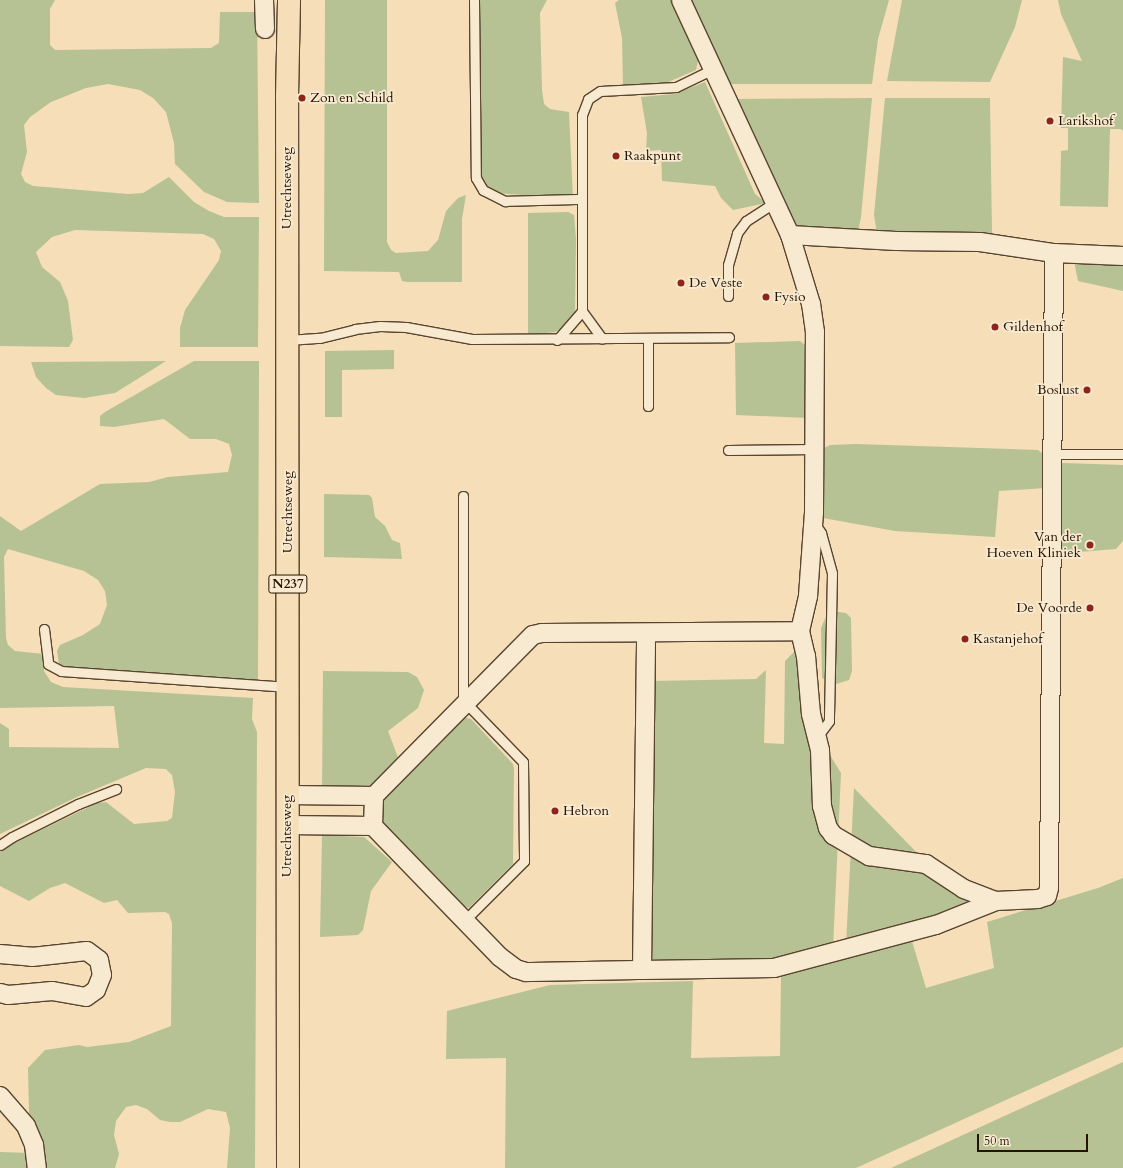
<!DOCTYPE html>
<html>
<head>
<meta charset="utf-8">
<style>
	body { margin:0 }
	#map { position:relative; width:1123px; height:1168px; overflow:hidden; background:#f5deb8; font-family:Cardo,serif }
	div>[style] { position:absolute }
	.green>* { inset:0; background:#b6c293 }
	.roads { filter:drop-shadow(1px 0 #59452f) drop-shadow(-1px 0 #59452f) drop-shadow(0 1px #59452f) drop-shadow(0 -1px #59452f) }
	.service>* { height:9px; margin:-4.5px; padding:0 4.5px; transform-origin:4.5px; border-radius:4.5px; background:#f8ead1 }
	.minor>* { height:18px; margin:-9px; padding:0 9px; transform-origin:9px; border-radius:9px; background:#f8ead1 }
	.primary>* { height:22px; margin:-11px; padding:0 11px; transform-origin:11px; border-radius:11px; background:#f5deb8 }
	.dots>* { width:11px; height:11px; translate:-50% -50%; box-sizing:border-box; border:2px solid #f8ead1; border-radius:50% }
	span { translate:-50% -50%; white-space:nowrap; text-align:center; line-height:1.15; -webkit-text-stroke:3.5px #f8ead1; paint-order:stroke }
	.shield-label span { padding:1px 3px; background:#f8ead1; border:1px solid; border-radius:3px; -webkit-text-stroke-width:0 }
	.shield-label { font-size:13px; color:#251201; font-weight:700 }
	.poi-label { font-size:14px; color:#251201 }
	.left { translate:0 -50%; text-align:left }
	.right { translate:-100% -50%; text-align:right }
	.street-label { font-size:14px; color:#251201 }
	.scale { position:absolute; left:977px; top:1134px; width:111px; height:18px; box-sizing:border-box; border:2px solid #251201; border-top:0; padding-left:5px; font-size:12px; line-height:14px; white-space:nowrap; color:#251201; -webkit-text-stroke:3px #f8ead1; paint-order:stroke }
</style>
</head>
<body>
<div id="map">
	<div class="green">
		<i style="clip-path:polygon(0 0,55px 0,50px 9px,50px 45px,55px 50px,211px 48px,219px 43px,220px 12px,257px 12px,259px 203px,227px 202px,204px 192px,175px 164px,174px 143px,166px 112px,153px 98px,140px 90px,108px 84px,86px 88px,51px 102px,30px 117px,24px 125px,27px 152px,21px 174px,25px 182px,33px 186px,128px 194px,143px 193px,169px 177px,194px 202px,209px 211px,224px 217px,259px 217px,258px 347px,180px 347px,180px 328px,185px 310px,219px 260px,221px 251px,214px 239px,203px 234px,75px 230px,52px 237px,36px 252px,42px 267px,60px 282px,68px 301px,73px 340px,69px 347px,0 346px)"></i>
		<i style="clip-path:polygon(325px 0,387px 0,387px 242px,391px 250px,396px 253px,428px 251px,438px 240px,446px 211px,458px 198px,466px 195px,462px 219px,462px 282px,407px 282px,402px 281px,399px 272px,324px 271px)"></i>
		<i style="clip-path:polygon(480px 0,547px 0,540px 13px,542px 90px,544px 104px,550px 109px,569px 112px,573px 198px,493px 193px,480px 181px)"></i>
		<i style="clip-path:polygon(619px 0,675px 0,699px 56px,696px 70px,666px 83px,623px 85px,622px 38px,615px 3px)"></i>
		<i style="clip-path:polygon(685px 0,889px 0,878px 39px,872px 84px,725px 84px)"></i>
		<i style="clip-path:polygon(902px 0,1022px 0,1015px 27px,990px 82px,887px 81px)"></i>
		<i style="clip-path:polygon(1058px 0,1123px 0,1123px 131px,1121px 129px,1110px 129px,1108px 207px,1060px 206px,1061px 151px,1068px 150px,1068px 128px,1061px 128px,1063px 57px,1082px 61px,1061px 14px)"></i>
		<i style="clip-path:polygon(705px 82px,755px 194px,766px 203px,733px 210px,721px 198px,715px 186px,662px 181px,661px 150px,646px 151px,647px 133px,641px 97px,674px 94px)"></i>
		<i style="clip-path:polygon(872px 98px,861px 217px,858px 232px,795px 228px,732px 99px)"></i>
		<i style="clip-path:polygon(885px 98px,990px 98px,992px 233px,877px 233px,874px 215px)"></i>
		<i style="clip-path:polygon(568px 212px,574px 215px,576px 239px,575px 315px,570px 324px,555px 332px,528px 335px,528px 213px)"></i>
		<i style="clip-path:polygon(1074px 261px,1123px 264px,1123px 291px,1078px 281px)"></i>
		<i style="clip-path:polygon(800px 341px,805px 345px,808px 418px,736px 415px,735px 343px)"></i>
		<i style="clip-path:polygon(394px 350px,394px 369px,342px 370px,342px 417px,325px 417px,325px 351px)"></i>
		<i style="clip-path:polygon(166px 361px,115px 393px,84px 398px,56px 395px,46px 388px,36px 377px,31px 362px)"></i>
		<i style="clip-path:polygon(194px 361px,259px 361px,258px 687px,69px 675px,59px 664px,57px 651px,60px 645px,83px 635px,100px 624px,107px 605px,105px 591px,98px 580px,84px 571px,8px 549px,4px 557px,6px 638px,8px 645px,15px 651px,44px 654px,44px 671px,51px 682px,63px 687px,253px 698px,252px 719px,257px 732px,255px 1168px,227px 1168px,230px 1128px,226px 1112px,208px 1109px,180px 1122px,170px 1122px,160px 1120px,147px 1109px,136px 1105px,126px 1107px,116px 1121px,114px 1135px,119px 1154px,115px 1168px,0 1168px,0 1152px,30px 1153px,28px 1068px,45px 1050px,79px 1045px,87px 1047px,129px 1042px,171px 1026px,172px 923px,169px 914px,165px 912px,128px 913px,117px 900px,104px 903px,65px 883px,50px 888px,29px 901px,0 886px,0 850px,97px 803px,106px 802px,134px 824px,167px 821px,172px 818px,175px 792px,172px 775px,166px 769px,146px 768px,77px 797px,0 834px,0 723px,9px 729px,9px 747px,119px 748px,114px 706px,0 708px,0 516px,21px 531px,100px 484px,149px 482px,168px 477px,228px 472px,232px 455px,229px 444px,216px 439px,190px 439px,164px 419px,114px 427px,100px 426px,100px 416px,105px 412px)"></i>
		<i style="clip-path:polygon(856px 444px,1038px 450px,1046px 456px,1046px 488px,999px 491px,995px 537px,895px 531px,823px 518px,824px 448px,830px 445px)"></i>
		<i style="clip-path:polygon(1063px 463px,1123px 465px,1123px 541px,1116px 549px,1067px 553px,1059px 551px,1058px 466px)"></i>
		<i style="clip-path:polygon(324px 494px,369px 495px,372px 498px,375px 517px,385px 526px,392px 540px,400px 543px,402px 559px,324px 557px)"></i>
		<i style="clip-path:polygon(838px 612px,846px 613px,851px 618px,852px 671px,849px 680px,836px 684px,822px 678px,821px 628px,827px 614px)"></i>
		<i style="clip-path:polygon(804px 642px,809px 691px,828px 752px,841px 773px,833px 948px,786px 961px,649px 965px,652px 681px,756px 679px,766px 670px,764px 743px,784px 744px,785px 661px)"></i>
		<i style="clip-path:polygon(323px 671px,408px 672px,417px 677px,424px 690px,418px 708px,388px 731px,399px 760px,368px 792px,322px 792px)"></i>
		<i style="clip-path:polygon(463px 717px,471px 719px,513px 764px,514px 769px,513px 864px,469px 908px,456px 905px,379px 826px,380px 801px)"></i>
		<i style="clip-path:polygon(854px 788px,956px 893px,976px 909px,846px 945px)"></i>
		<i style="clip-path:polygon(322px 835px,364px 837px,392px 862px,371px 891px,363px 930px,358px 935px,320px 937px)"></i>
		<i style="clip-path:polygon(1123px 878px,1123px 1047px,856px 1168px,505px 1168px,506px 1058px,446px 1059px,447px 1011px,550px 985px,693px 981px,691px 1058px,780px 1056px,781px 975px,912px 941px,926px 988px,994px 968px,987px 922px,1098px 888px)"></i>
		<i style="clip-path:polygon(1123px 1062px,1123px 1168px,891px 1168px,1033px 1103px)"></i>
	</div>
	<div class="roads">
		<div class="service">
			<i style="left:474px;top:0;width:178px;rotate:89.4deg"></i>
			<i style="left:476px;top:178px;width:14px;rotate:60deg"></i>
			<i style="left:483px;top:190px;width:25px;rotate:27deg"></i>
			<i style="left:505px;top:201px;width:77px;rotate:-1.5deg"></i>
			<i style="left:728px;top:296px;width:31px;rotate:-90deg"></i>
			<i style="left:728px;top:265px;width:33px;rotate:-74deg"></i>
			<i style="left:737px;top:233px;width:15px;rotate:-53deg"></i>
			<i style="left:746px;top:221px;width:35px;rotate:-33deg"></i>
			<i style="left:582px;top:311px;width:34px;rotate:54deg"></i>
			<i style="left:288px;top:340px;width:32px;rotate:-4deg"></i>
			<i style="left:320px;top:338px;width:36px;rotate:-14deg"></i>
			<i style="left:355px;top:329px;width:25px;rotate:-7deg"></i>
			<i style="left:380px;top:326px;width:26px;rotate:2deg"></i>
			<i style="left:406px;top:327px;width:67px;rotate:10.3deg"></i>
			<i style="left:472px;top:339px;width:257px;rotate:-0.4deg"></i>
			<i style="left:557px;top:340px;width:38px;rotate:-49deg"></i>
			<i style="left:582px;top:311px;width:196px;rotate:-90deg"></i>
			<i style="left:582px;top:115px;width:17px;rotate:-69deg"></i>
			<i style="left:588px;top:99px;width:14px;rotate:-34deg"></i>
			<i style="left:600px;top:91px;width:76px;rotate:-3deg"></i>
			<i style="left:676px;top:87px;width:41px;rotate:-25.9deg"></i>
			<i style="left:648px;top:406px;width:68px;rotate:-90deg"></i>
			<i style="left:728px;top:450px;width:87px;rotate:-0.7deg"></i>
			<i style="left:1054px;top:454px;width:69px"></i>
			<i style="left:463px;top:496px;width:199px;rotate:90deg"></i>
			<i style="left:463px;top:695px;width:9px;rotate:69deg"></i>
			<i style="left:466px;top:703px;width:82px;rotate:46deg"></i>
			<i style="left:523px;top:762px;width:99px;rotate:89.4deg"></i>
			<i style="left:524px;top:861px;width:85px;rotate:135deg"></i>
			<i style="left:815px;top:524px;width:11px;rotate:56deg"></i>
			<i style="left:821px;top:533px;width:41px;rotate:74.6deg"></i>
			<i style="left:832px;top:573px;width:148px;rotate:91.2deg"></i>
			<i style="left:829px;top:721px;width:20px;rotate:127deg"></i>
			<i style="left:44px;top:629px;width:35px;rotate:83deg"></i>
			<i style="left:48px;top:664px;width:15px;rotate:28deg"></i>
			<i style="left:61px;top:671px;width:228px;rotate:4deg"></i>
			<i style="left:0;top:845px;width:14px;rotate:-34deg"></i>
			<i style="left:12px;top:837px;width:74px;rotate:-26.6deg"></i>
			<i style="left:78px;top:804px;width:41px;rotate:-21.5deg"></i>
		</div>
		<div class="minor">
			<i style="left:264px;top:0;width:29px;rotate:88deg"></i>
			<i style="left:790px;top:235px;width:106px;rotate:3.2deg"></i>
			<i style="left:896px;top:241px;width:84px;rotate:0.7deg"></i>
			<i style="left:980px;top:242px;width:75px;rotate:8.5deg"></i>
			<i style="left:1054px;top:253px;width:69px;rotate:2.5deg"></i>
			<i style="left:800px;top:631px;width:26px;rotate:77deg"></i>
			<i style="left:806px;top:656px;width:58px;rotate:85.1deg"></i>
			<i style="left:811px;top:714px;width:37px;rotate:76deg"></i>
			<i style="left:820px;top:750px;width:56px;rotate:88deg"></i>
			<i style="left:822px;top:806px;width:23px;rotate:75deg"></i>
			<i style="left:828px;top:828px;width:9px;rotate:54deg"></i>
			<i style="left:833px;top:835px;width:42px;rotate:30.3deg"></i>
			<i style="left:869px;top:856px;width:58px;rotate:8deg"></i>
			<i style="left:926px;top:864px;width:45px;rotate:33.3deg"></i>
			<i style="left:964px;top:889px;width:34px;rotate:21deg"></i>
			<i style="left:287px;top:795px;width:87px;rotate:0.7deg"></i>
			<i style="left:287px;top:825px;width:86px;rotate:0.7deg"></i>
			<i style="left:373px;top:826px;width:182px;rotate:45.9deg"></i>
			<i style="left:500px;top:957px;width:20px;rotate:37deg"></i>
			<i style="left:516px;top:969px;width:10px;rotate:17deg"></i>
			<i style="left:526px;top:972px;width:116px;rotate:-1deg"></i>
			<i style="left:642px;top:970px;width:336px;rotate:-89.3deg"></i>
			<i style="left:373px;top:826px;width:30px;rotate:-88deg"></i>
			<i style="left:374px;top:796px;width:226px;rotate:-45.4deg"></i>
			<i style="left:533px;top:635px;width:9px;rotate:-13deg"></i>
			<i style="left:542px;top:633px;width:258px;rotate:-0.4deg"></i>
			<i style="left:800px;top:631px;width:36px;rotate:-77deg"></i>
			<i style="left:808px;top:596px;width:83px;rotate:-85.9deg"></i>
			<i style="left:814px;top:513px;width:181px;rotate:-89.7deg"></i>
			<i style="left:815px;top:332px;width:28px;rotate:-98deg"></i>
			<i style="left:811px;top:304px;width:72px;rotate:-106.9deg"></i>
			<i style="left:790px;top:235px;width:259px;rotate:-114.9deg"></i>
			<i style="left:0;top:954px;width:32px;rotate:5deg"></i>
			<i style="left:32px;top:957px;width:55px;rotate:-6.2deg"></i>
			<i style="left:87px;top:951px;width:15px;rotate:37deg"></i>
			<i style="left:99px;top:960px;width:15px;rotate:79deg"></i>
			<i style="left:102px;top:975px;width:16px;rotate:112deg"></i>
			<i style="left:96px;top:990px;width:12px;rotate:145deg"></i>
			<i style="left:86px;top:997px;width:35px;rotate:-170deg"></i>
			<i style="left:52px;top:991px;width:44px;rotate:174.8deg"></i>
			<i style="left:8px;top:995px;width:8px;rotate:-166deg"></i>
			<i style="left:642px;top:970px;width:132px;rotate:-0.9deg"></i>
			<i style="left:774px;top:968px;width:168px;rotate:-14.9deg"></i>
			<i style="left:936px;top:925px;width:65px;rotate:-21.8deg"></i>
			<i style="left:996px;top:901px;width:42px;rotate:-2.7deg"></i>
			<i style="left:1038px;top:899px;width:9px;rotate:-18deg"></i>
			<i style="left:1047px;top:896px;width:8px;rotate:-76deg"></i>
			<i style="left:1049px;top:888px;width:635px;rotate:-89.55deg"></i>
			<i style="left:0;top:1096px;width:40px;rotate:49deg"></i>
			<i style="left:26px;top:1126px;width:21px;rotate:67deg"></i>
			<i style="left:34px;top:1145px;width:23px;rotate:83deg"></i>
		</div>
		<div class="primary">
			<i style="left:288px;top:1168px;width:1071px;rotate:-90.05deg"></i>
			<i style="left:287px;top:97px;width:97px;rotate:-88.8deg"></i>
		</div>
	</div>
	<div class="dots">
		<i style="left:302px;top:98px;background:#8f2418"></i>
		<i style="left:1050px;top:121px;background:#8f2418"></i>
		<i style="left:616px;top:156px;background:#8f2418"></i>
		<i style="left:681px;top:283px;background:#8f2418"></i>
		<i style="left:766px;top:297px;background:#8f2418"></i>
		<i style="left:995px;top:327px;background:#8f2418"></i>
		<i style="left:1087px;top:390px;background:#8f2418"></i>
		<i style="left:1090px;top:545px;background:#8f2418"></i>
		<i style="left:1090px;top:608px;background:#8f2418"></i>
		<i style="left:965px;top:639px;background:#8f2418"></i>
		<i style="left:555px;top:811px;background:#8f2418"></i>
	</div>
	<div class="shield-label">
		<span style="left:288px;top:584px">N237</span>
	</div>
	<div class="poi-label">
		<span class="left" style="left:310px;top:98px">Zon en Schild</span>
		<span class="left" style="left:1058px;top:121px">Larikshof</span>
		<span class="left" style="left:624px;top:156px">Raakpunt</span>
		<span class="left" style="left:689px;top:283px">De Veste</span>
		<span class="left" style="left:774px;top:297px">Fysio</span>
		<span class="left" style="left:1003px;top:327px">Gildenhof</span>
		<span class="right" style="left:1079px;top:390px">Boslust</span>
		<span class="right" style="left:1081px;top:545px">Van der<br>Hoeven Kliniek</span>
		<span class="right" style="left:1082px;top:608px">De Voorde</span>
		<span class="left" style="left:973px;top:639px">Kastanjehof</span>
		<span class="left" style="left:563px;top:811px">Hebron</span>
	</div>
	<div class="street-label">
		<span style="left:287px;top:188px;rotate:-90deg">Utrechtseweg</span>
		<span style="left:288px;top:512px;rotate:-90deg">Utrechtseweg</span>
		<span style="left:287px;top:836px;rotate:-90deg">Utrechtseweg</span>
	</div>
	<div class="scale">50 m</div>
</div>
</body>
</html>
